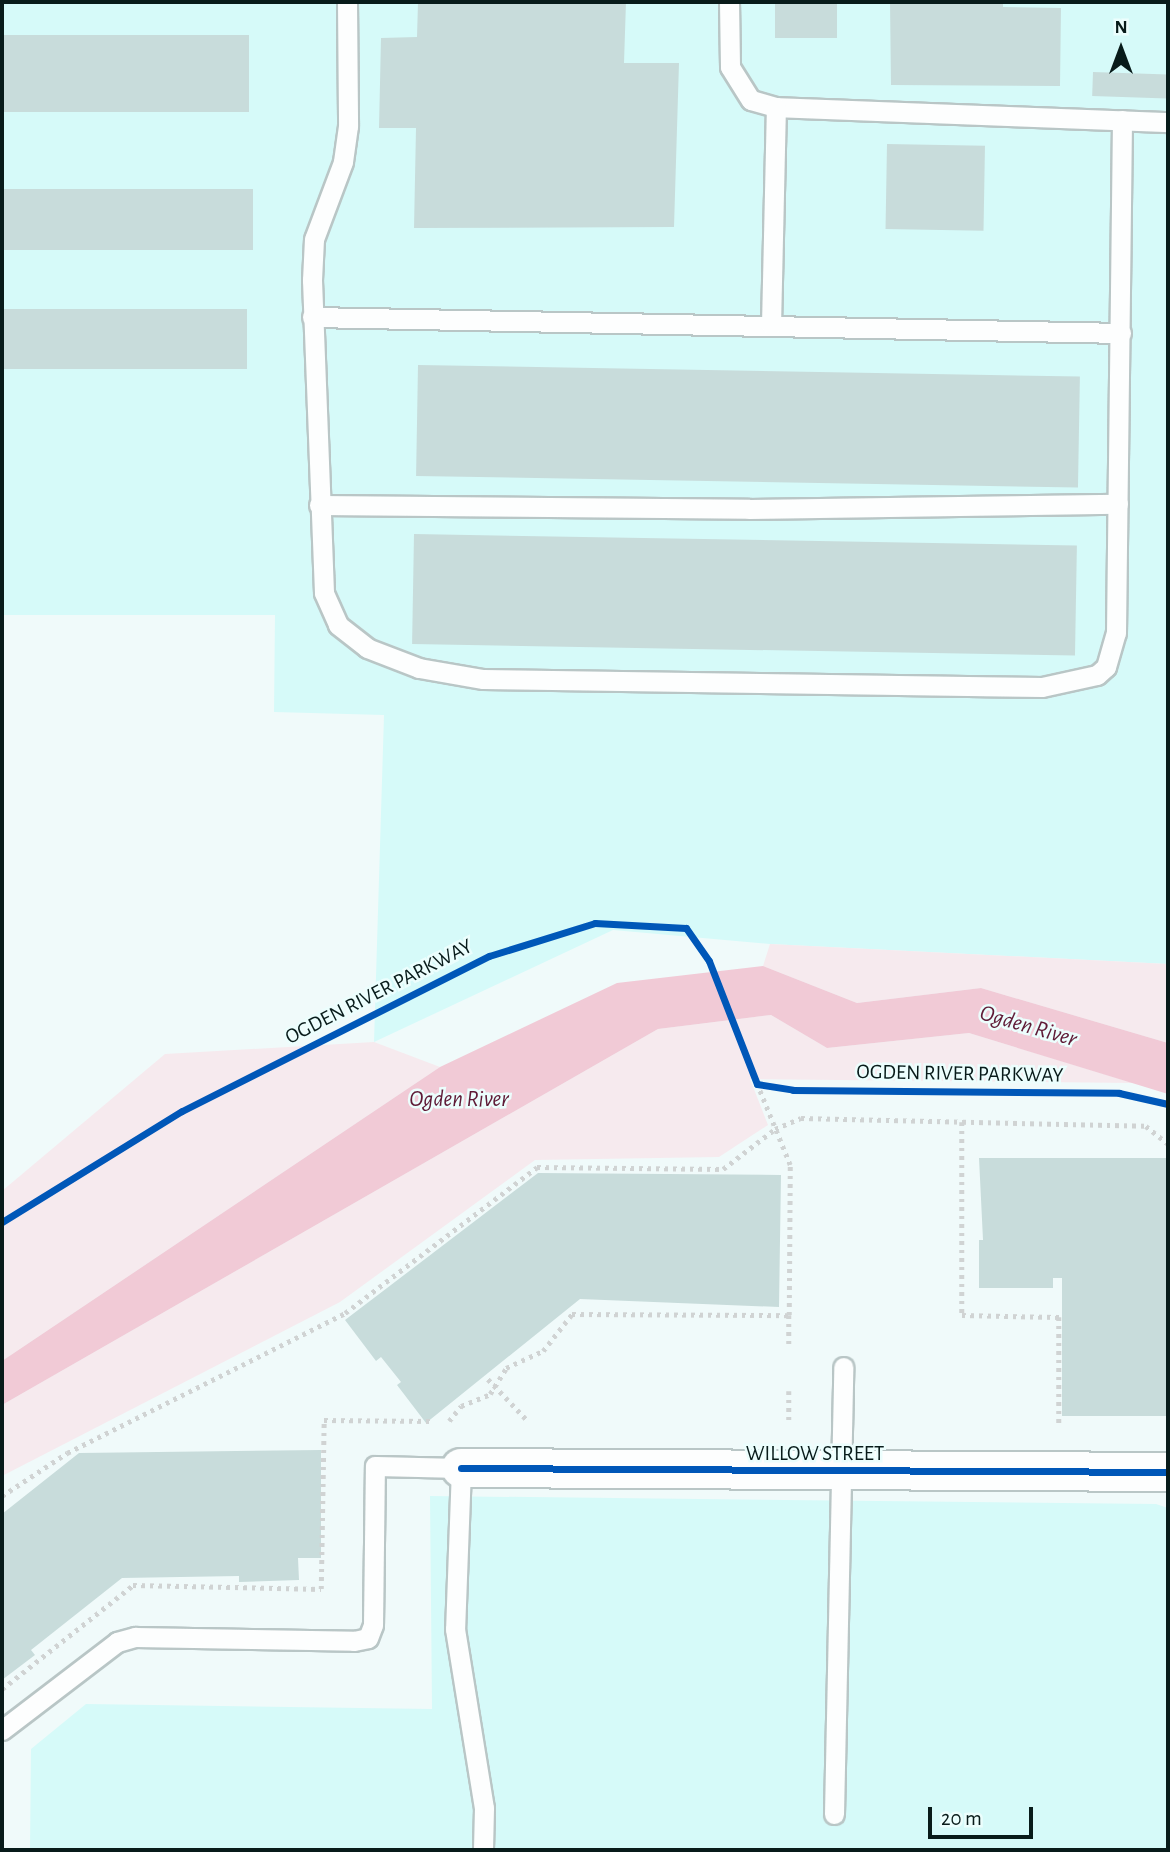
<!DOCTYPE html>
<html>
<head>
<meta charset="utf-8">
<style>
	body { margin:0 }
	#map { position:relative; width:1170px; height:1852px; overflow:hidden; background:#f0fafa; font-family:"Alegreya Sans",sans-serif }
	div>[style] { position:absolute }
	.built>* { inset:0; background:#d6faf9 }
	.green>* { inset:0; background:#f6eaee }
	.water>* { inset:0; background:#f1cad6 }
	.building>* { inset:0; background:#c8dcdb; transform-origin:0 0 }
	.path>* { height:4.5px; margin-top:-2.25px; transform-origin:0; background:repeating-linear-gradient(90deg,#d0d3d3 0 3.5px,transparent 0 8.5px) }
	.roads { filter:drop-shadow(2px 0 #b9c6c6) drop-shadow(-2px 0 #b9c6c6) drop-shadow(0 2px #b9c6c6) drop-shadow(0 -2px #b9c6c6) }
	.lane>* { height:19px; margin:-9.5px; padding:0 9.5px; transform-origin:9.5px; border-radius:9.5px; background:#fdfefe }
	.street>* { height:38px; margin:-19px; padding:0 19px; transform-origin:19px; border-radius:19px; background:#fdfefe }
	.cycleway>* { height:7px; margin:-3.5px; padding:0 3.5px; transform-origin:3.5px; border-radius:3.5px; background:#0057b8 }
	span { translate:-50% -50%; white-space:nowrap; text-align:center; line-height:1.15; -webkit-text-stroke:5px #ecfefd; paint-order:stroke }
	.street-label { font-size:21px; color:#081b1a }
	.water-label { font-size:23px; color:#5f1a36; font-style:italic }
	.frame { position:absolute; inset:0; border:4px solid #081b1a; pointer-events:none }
	.north { position:absolute; left:1086px; top:14px; width:70px; height:70px; -webkit-text-stroke:5px #ecfefd; paint-order:stroke; rotate:0deg; font-size:19px; font-weight:700; line-height:28px; text-align:center; color:#081b1a }
	.north::after { content:''; display:block; margin:auto; width:24px; height:32px; background:#081b1a; clip-path:polygon(50% 0,100% 100%,50% 72%,0 100%) }
	.scale { position:absolute; left:928px; top:1807px; width:105px; height:32px; box-sizing:border-box; border:4px solid #081b1a; border-top:0; padding-left:9px; font-size:21px; line-height:24px; white-space:nowrap; color:#081b1a; -webkit-text-stroke:5px #ecfefd; paint-order:stroke }
</style>
</head>
<body>
<div id="map">
	<div class="built">
		<i style="clip-path:polygon(2px 2px,1168px 2px,1168px 964px,770px 944px,613px 930px,374px 1042px,384px 715px,274px 712px,275px 615px,2px 615px)"></i>
		<i style="clip-path:polygon(430px 1496px,1156px 1504px,1168px 1508px,1168px 1850px,30px 1850px,31px 1749px,86px 1704px,432px 1709px)"></i>
	</div>
	<div class="green">
		<i style="clip-path:polygon(770px 944px,1168px 964px,1168px 1043px,981px 988px,857px 1003px,763px 966px)"></i>
		<i style="clip-path:polygon(771px 1015px,827px 1048px,969px 1033px,1133px 1083px,750px 1079px,768px 1125px,719px 1157px,535px 1160px,340px 1302px,2px 1476px,2px 1405px,658px 1029px)"></i>
		<i style="clip-path:polygon(374px 1042px,440px 1067px,2px 1361px,2px 1191px,165px 1054px)"></i>
	</div>
	<div class="water">
		<i style="clip-path:polygon(763px 966px,857px 1003px,981px 988px,1168px 1043px,1168px 1094px,969px 1033px,827px 1048px,771px 1015px,658px 1029px,2px 1405px,2px 1361px,440px 1067px,617px 983px)"></i>
	</div>
	<div class="building">
		<i style="clip-path:polygon(418px 2px,626px 2px,624px 63px,679px 63px,674px 227px,414px 228px,416px 128px,379px 128px,381px 38px,417px 37px)"></i>
		<i style="left:775px;top:2px;width:62px;height:36px"></i>
		<i style="clip-path:polygon(890px 2px,1003px 2px,1003px 7px,1061px 8px,1060px 86px,891px 85px)"></i>
		<i style="left:2px;top:35px;width:247px;height:77px"></i>
		<i style="left:1093px;top:72px;width:75px;height:24px;rotate:2deg"></i>
		<i style="left:887px;top:144px;width:98px;height:85px;rotate:1deg"></i>
		<i style="left:2px;top:189px;width:251px;height:61px"></i>
		<i style="left:2px;top:309px;width:245px;height:60px"></i>
		<i style="left:418px;top:365px;width:662px;height:111px;rotate:1deg"></i>
		<i style="left:414px;top:534px;width:663px;height:110px;rotate:1deg"></i>
		<i style="clip-path:polygon(979px 1158px,1168px 1158px,1168px 1416px,1062px 1416px,1062px 1278px,1053px 1278px,1053px 1288px,979px 1288px,979px 1240px,983px 1240px)"></i>
		<i style="clip-path:polygon(538px 1173px,781px 1175px,779px 1307px,580px 1299px,426px 1423px,397px 1385px,401px 1382px,381px 1357px,376px 1361px,345px 1320px)"></i>
		<i style="clip-path:polygon(321px 1450px,321px 1558px,298px 1558px,299px 1580px,239px 1582px,239px 1576px,122px 1578px,31px 1650px,35px 1655px,2px 1680px,2px 1514px,79px 1453px)"></i>
	</div>
	<div class="path">
		<i style="left:962px;top:1122px;width:193px;rotate:90deg"></i>
		<i style="left:962px;top:1315px;width:97px;rotate:1.2deg"></i>
		<i style="left:1059px;top:1317px;width:106px;rotate:90deg"></i>
		<i style="left:789px;top:1315px;width:31px;rotate:90deg"></i>
		<i style="left:488px;top:1379px;width:58px;rotate:46.4deg"></i>
		<i style="left:789px;top:1391px;width:31px;rotate:90deg"></i>
		<i style="left:449px;top:1421px;width:19px;rotate:-51deg"></i>
		<i style="left:461px;top:1406px;width:31px;rotate:-22deg"></i>
		<i style="left:490px;top:1394px;width:31px;rotate:-58deg"></i>
		<i style="left:506px;top:1368px;width:41px;rotate:-24.7deg"></i>
		<i style="left:543px;top:1351px;width:47px;rotate:-51.9deg"></i>
		<i style="left:572px;top:1314px;width:217px;rotate:0.3deg"></i>
		<i style="left:789px;top:1315px;width:150px;rotate:-89.6deg"></i>
		<i style="left:790px;top:1165px;width:87px;rotate:-112.2deg"></i>
		<i style="left:2px;top:1496px;width:78px;rotate:-33.5deg"></i>
		<i style="left:67px;top:1453px;width:311px;rotate:-26.7deg"></i>
		<i style="left:345px;top:1313px;width:241px;rotate:-37.2deg"></i>
		<i style="left:537px;top:1167px;width:186px;rotate:0.6deg"></i>
		<i style="left:723px;top:1169px;width:66px;rotate:-37.6deg"></i>
		<i style="left:775px;top:1129px;width:28px;rotate:-23deg"></i>
		<i style="left:801px;top:1118px;width:345px;rotate:1.3deg"></i>
		<i style="left:1146px;top:1126px;width:28px;rotate:39deg"></i>
		<i style="left:2px;top:1689px;width:167px;rotate:-38.4deg"></i>
		<i style="left:133px;top:1585px;width:188px;rotate:1.2deg"></i>
		<i style="left:321px;top:1589px;width:169px;rotate:-89deg"></i>
		<i style="left:324px;top:1420px;width:107px;rotate:0.5deg"></i>
	</div>
	<div class="roads">
		<div class="lane">
			<i style="left:347px;top:2px;width:124px;rotate:89.5deg"></i>
			<i style="left:348px;top:126px;width:36px;rotate:98deg"></i>
			<i style="left:343px;top:162px;width:82px;rotate:110.6deg"></i>
			<i style="left:314px;top:239px;width:41px;rotate:92.8deg"></i>
			<i style="left:312px;top:280px;width:313px;rotate:87.8deg"></i>
			<i style="left:324px;top:593px;width:35px;rotate:66deg"></i>
			<i style="left:338px;top:625px;width:37px;rotate:38deg"></i>
			<i style="left:367px;top:648px;width:56px;rotate:21deg"></i>
			<i style="left:419px;top:668px;width:65px;rotate:9.8deg"></i>
			<i style="left:483px;top:679px;width:559px;rotate:0.82deg"></i>
			<i style="left:1042px;top:687px;width:56px;rotate:-12.3deg"></i>
			<i style="left:1097px;top:675px;width:12px;rotate:-42deg"></i>
			<i style="left:1106px;top:667px;width:35px;rotate:-74deg"></i>
			<i style="left:1116px;top:633px;width:513px;rotate:-89.33deg"></i>
			<i style="left:729px;top:2px;width:65px;rotate:89.1deg"></i>
			<i style="left:730px;top:67px;width:39px;rotate:58deg"></i>
			<i style="left:751px;top:100px;width:26px;rotate:16deg"></i>
			<i style="left:776px;top:107px;width:392px;rotate:2.2deg"></i>
			<i style="left:312px;top:317px;width:809px;rotate:1.13deg"></i>
			<i style="left:771px;top:325px;width:218px;rotate:-88.7deg"></i>
			<i style="left:319px;top:505px;width:430px;rotate:0.5deg"></i>
			<i style="left:749px;top:509px;width:369px;rotate:-0.8deg"></i>
			<i style="left:2px;top:1730px;width:145px;rotate:-37.4deg"></i>
			<i style="left:117px;top:1642px;width:19px;rotate:-16deg"></i>
			<i style="left:135px;top:1637px;width:219px;rotate:1deg"></i>
			<i style="left:354px;top:1641px;width:14px;rotate:-12deg"></i>
			<i style="left:368px;top:1638px;width:14px;rotate:-69deg"></i>
			<i style="left:373px;top:1625px;width:159px;rotate:-89.3deg"></i>
			<i style="left:375px;top:1466px;width:86px;rotate:1.3deg"></i>
			<i style="left:461px;top:1468px;width:161px;rotate:92.1deg"></i>
			<i style="left:455px;top:1629px;width:181px;rotate:80.8deg"></i>
			<i style="left:484px;top:1808px;width:42px;rotate:91.4deg"></i>
			<i style="left:834px;top:1814px;width:447px;rotate:-88.8deg"></i>
		</div>
		<div class="street">
			<i style="left:461px;top:1468px;width:707px;rotate:0.32deg"></i>
		</div>
	</div>
	<div class="cycleway">
		<i style="left:2px;top:1222px;width:211px;rotate:-31.7deg"></i>
		<i style="left:182px;top:1111px;width:344px;rotate:-26.8deg"></i>
		<i style="left:489px;top:956px;width:111px;rotate:-17.3deg"></i>
		<i style="left:595px;top:923px;width:91px;rotate:3.1deg"></i>
		<i style="left:686px;top:928px;width:40px;rotate:55.1deg"></i>
		<i style="left:709px;top:961px;width:132px;rotate:68.7deg"></i>
		<i style="left:757px;top:1084px;width:36px;rotate:9deg"></i>
		<i style="left:793px;top:1090px;width:326px;rotate:0.5deg"></i>
		<i style="left:1119px;top:1093px;width:50px;rotate:12.7deg"></i>
		<i style="left:461px;top:1468px;width:707px;rotate:0.32deg"></i>
	</div>
	<div class="street-label">
		<span style="left:379px;top:992px;rotate:-27deg">OGDEN RIVER PARKWAY</span>
		<span style="left:960px;top:1074px;rotate:1deg">OGDEN RIVER PARKWAY</span>
		<span style="left:815px;top:1454px">WILLOW STREET</span>
	</div>
	<div class="water-label">
		<span style="left:1028px;top:1027px;rotate:16deg">Ogden River</span>
		<span style="left:459px;top:1100px">Ogden River</span>
	</div>
	<div class="frame"></div>
	<div class="north">N</div>
	<div class="scale">20 m</div>
</div>
</body>
</html>
